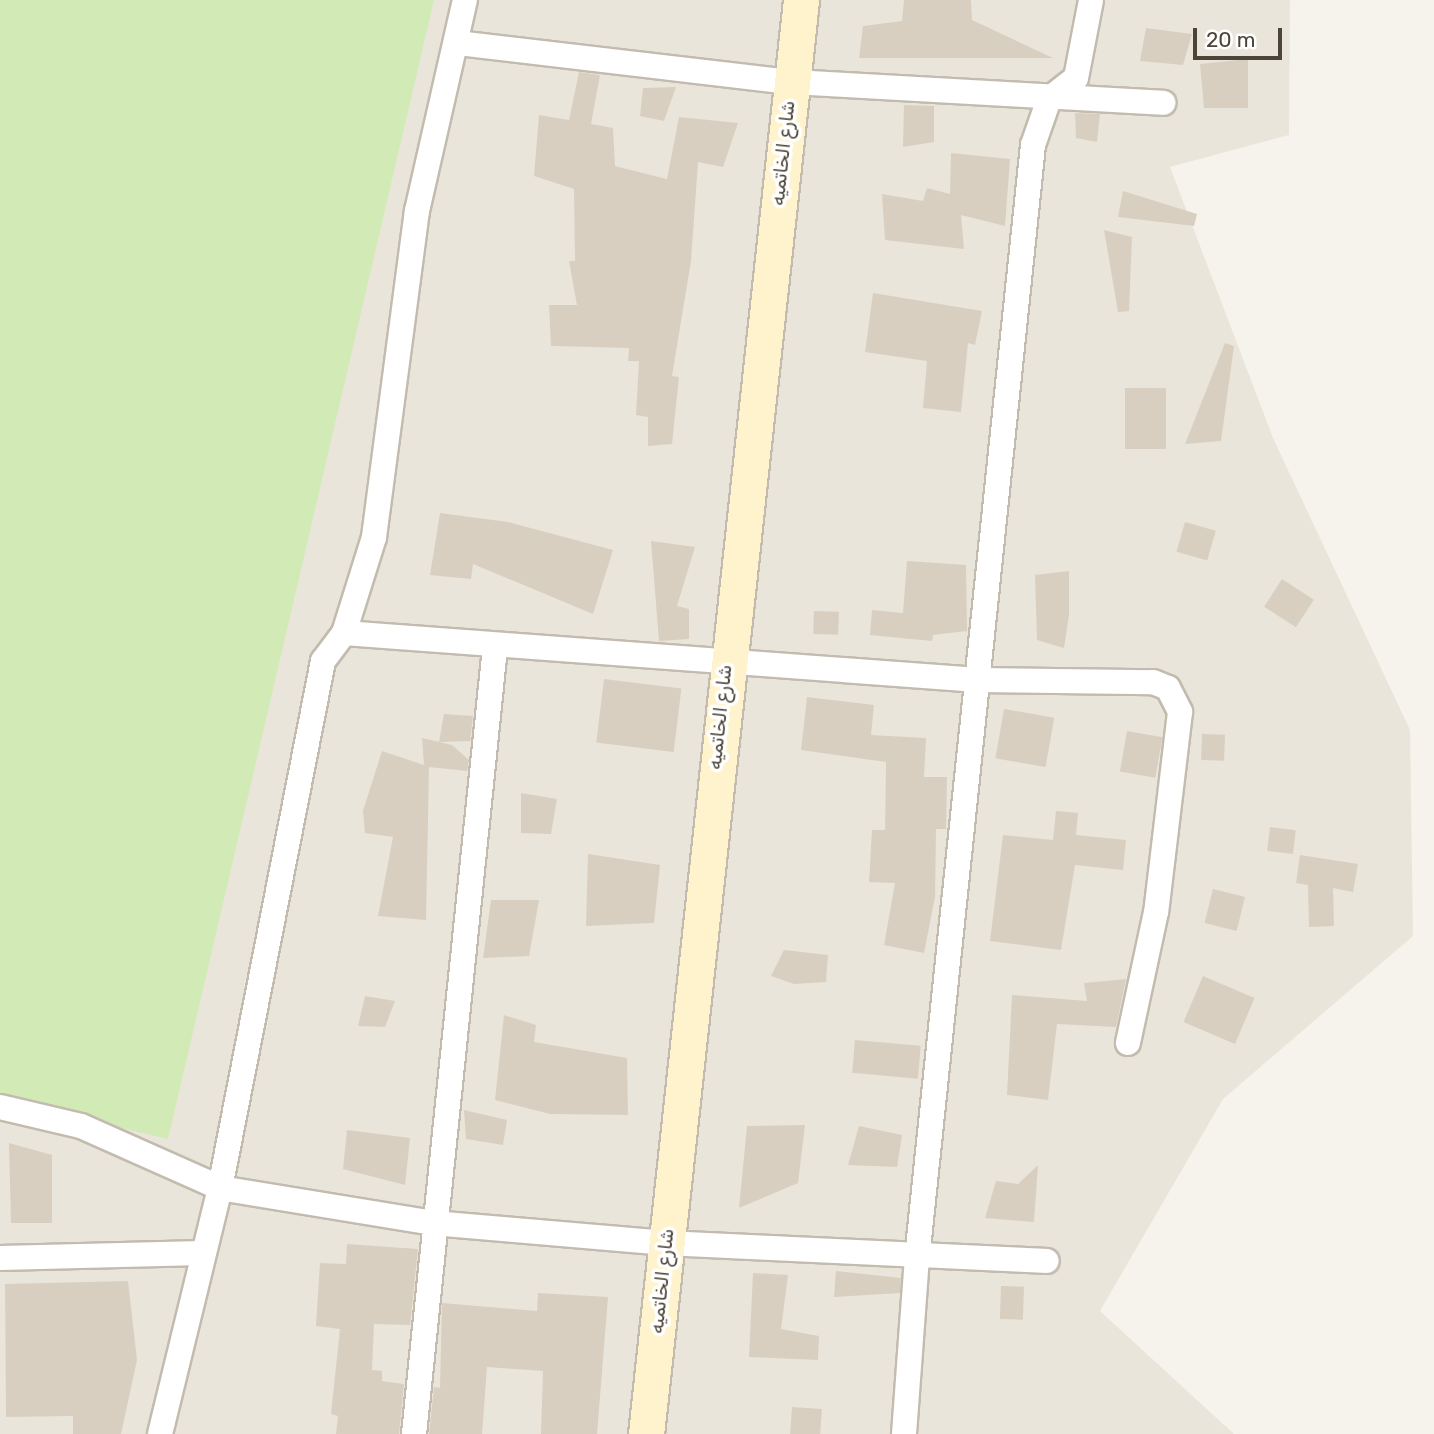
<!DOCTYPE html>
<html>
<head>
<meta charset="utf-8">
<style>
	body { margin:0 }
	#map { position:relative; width:1434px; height:1434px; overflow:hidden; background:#f6f3ec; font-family:Rubik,"Noto Sans Arabic",sans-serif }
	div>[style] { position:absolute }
	.residential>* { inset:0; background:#eae5da }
	.green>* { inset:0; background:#d2eab5 }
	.building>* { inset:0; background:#d8cfc1; transform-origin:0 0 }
	.roads { filter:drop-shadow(2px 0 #c2bbae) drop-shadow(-2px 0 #c2bbae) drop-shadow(0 2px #c2bbae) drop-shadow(0 -2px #c2bbae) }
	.street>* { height:24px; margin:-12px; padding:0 12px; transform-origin:12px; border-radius:12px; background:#fff }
	.secondary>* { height:35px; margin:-17.5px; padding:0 17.5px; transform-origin:17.5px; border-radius:17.5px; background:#fff3cd }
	span { translate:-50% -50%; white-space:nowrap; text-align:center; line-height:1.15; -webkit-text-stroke:7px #fff; paint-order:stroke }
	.street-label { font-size:19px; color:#4b4439 }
	.scale { position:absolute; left:1193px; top:28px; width:89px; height:32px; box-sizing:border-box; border:4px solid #4b4439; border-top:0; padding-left:9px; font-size:21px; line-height:24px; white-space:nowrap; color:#4b4439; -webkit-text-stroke:5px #fff; paint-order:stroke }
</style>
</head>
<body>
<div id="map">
	<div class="residential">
		<i style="clip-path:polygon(0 0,1290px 0,1289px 135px,1170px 167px,1273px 438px,1410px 730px,1413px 936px,1223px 1099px,1100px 1311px,1234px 1434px,0 1434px)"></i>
	</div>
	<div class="green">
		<i style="clip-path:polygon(0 0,434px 0,168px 1139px,0 1099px)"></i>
	</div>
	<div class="building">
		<i style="clip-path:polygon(904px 0,971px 0,972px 20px,1053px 58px,859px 58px,863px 26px,902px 21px)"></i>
		<i style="clip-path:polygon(1146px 28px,1192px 34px,1183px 65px,1140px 61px)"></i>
		<i style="clip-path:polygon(1248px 59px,1248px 108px,1204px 108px,1200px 64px)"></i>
		<i style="clip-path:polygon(579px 72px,600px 75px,591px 124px,613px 128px,615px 166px,667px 179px,679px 117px,738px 123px,723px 167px,698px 162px,691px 261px,672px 376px,679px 377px,672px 444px,648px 446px,648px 417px,636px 415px,639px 361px,628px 361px,629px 348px,551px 346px,549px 305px,577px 305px,569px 261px,575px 261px,574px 189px,534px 176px,539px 115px,569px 120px)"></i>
		<i style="clip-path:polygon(676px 87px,664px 121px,640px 116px,643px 88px)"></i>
		<i style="clip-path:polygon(904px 105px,934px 106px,934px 142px,903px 147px)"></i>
		<i style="clip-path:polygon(1075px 113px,1100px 114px,1097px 142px,1076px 138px)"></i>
		<i style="clip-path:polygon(951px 153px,1010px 159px,1005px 226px,961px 215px,964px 249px,885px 240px,882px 194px,923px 201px,927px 188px,950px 194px)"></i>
		<i style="clip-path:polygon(1123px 191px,1197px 214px,1194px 226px,1118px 217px)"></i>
		<i style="clip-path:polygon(1104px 230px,1132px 237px,1129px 311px,1118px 312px)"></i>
		<i style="clip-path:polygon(873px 293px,982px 311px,975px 345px,968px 343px,961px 412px,923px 408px,927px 361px,865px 352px)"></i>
		<i style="clip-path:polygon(1225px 343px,1234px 346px,1221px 441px,1185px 444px)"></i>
		<i style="left:1125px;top:388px;width:41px;height:61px"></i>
		<i style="clip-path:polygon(440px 513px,508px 522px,613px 550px,593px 614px,473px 564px,471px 579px,430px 575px)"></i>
		<i style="left:1185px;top:522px;width:32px;height:31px;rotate:16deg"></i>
		<i style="clip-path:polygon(651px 541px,695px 547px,677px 606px,689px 609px,689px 639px,659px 641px)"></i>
		<i style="clip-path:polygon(907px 561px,966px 565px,967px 631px,933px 635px,932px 641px,870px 635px,872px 610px,903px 613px)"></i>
		<i style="clip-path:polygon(1069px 571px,1069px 615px,1064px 648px,1037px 640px,1035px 575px)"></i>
		<i style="left:1282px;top:579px;width:38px;height:33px;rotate:33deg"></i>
		<i style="left:814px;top:611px;width:25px;height:23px;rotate:2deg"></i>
		<i style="left:604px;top:679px;width:78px;height:64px;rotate:7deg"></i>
		<i style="clip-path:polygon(807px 697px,874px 705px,871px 735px,926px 738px,924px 777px,947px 777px,946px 829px,936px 829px,935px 897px,924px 953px,884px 945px,895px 883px,869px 882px,872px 830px,885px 830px,886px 762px,801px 750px)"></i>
		<i style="left:1004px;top:709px;width:51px;height:50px;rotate:10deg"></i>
		<i style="clip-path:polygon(444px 714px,473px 716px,470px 741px,439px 742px)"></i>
		<i style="left:1127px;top:731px;width:36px;height:41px;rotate:10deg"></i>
		<i style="left:1202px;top:734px;width:23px;height:26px;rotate:2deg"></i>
		<i style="clip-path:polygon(422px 738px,452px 745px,469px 760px,467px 771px,429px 767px,426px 920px,378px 916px,393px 837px,365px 833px,363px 811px,382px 751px,424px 765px)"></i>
		<i style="clip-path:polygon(521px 793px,557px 799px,551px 834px,521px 833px)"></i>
		<i style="clip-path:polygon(1056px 811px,1078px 813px,1076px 835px,1126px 840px,1123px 870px,1075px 865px,1061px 950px,990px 941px,1003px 835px,1053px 840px)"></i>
		<i style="left:1270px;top:827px;width:26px;height:24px;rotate:7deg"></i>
		<i style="clip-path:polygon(588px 854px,660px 865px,654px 923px,586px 926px)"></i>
		<i style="clip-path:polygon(1300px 855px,1358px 864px,1353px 892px,1333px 888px,1334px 926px,1309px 927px,1308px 885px,1296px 883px)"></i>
		<i style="left:1213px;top:889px;width:33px;height:35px;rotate:14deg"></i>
		<i style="clip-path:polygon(491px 900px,539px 900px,529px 956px,483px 958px)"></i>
		<i style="clip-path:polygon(784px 950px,828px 955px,826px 982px,794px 984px,771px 976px)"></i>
		<i style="left:1203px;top:976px;width:56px;height:50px;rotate:23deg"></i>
		<i style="clip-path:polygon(1126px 979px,1116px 1027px,1057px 1024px,1048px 1100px,1007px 1095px,1012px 995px,1087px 1001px,1084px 983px)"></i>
		<i style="clip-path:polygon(365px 996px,395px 1001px,385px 1027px,358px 1026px)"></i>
		<i style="clip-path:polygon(504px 1015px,536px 1025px,534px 1042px,627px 1058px,628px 1115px,550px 1114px,495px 1100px)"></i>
		<i style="left:855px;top:1040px;width:66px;height:33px;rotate:5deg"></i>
		<i style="clip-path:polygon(464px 1110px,507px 1120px,503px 1145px,466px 1139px)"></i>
		<i style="clip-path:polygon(805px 1125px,798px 1183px,739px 1208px,747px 1126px)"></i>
		<i style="clip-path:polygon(859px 1126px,902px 1135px,897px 1167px,848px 1165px)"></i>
		<i style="clip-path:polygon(347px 1130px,410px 1138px,405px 1185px,343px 1169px)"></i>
		<i style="clip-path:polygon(9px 1143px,52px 1155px,52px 1223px,11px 1223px)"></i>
		<i style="clip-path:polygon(1038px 1165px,1034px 1222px,985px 1218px,996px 1181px,1018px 1184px)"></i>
		<i style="clip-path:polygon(347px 1244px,418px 1249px,410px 1325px,374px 1324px,372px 1370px,382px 1371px,382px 1381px,404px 1384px,399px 1434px,336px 1434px,338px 1416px,331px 1414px,340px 1329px,316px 1326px,320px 1263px,346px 1264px)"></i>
		<i style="clip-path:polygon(836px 1271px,901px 1278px,900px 1293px,834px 1297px)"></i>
		<i style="clip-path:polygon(753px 1273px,788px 1275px,781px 1329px,819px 1336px,818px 1360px,749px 1357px)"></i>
		<i style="clip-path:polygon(128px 1281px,137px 1360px,121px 1434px,73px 1434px,73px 1416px,6px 1417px,5px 1284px)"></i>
		<i style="left:1001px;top:1286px;width:23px;height:33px;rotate:2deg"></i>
		<i style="clip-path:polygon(538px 1293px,608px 1297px,597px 1434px,541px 1434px,543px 1371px,487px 1367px,482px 1434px,429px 1434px,434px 1387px,440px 1388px,442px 1303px,537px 1311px)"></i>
		<i style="left:792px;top:1407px;width:30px;height:27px;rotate:4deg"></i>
	</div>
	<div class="roads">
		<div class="street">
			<i style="left:458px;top:43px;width:335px;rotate:6.7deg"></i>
			<i style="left:791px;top:82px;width:373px;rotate:3.2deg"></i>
			<i style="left:344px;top:633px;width:636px;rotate:4.24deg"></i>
			<i style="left:978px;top:680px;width:175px;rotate:0.7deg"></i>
			<i style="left:1153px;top:682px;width:16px;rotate:22deg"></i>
			<i style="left:1168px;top:688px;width:27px;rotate:63deg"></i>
			<i style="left:1180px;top:712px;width:201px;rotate:96.8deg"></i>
			<i style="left:1156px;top:912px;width:134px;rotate:102.1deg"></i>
			<i style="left:0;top:1107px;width:83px;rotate:13.2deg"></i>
			<i style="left:81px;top:1126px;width:152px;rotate:24deg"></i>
			<i style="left:220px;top:1188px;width:216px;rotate:9.3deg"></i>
			<i style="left:433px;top:1223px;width:234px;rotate:4.9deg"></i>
			<i style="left:666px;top:1243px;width:381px;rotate:2.7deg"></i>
			<i style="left:0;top:1258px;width:202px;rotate:-1.4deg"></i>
			<i style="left:160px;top:1434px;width:253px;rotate:-76.3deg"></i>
			<i style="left:220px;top:1188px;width:537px;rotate:-78.94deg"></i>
			<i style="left:323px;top:661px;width:35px;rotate:-53deg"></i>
			<i style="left:344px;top:633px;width:101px;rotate:-72.6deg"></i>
			<i style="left:374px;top:537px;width:329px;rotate:-82.5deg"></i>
			<i style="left:417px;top:211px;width:216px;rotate:-77.2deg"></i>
			<i style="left:414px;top:1434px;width:790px;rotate:-84.12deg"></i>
			<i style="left:904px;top:1434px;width:176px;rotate:-85.8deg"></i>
			<i style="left:917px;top:1258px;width:1119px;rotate:-84.05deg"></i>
			<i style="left:1033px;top:145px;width:49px;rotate:-70.8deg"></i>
			<i style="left:1049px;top:99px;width:34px;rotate:-38deg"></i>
			<i style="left:1076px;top:78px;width:79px;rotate:-79.1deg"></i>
		</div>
		<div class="secondary">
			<i style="left:646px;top:1434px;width:1442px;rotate:-83.83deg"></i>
		</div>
	</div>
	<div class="street-label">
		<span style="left:783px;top:153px;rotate:-84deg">شارع الخاتميه</span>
		<span style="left:720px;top:717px;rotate:-84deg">شارع الخاتميه</span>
		<span style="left:662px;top:1281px;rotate:-84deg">شارع الخاتميه</span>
	</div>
	<div class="scale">20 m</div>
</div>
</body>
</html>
